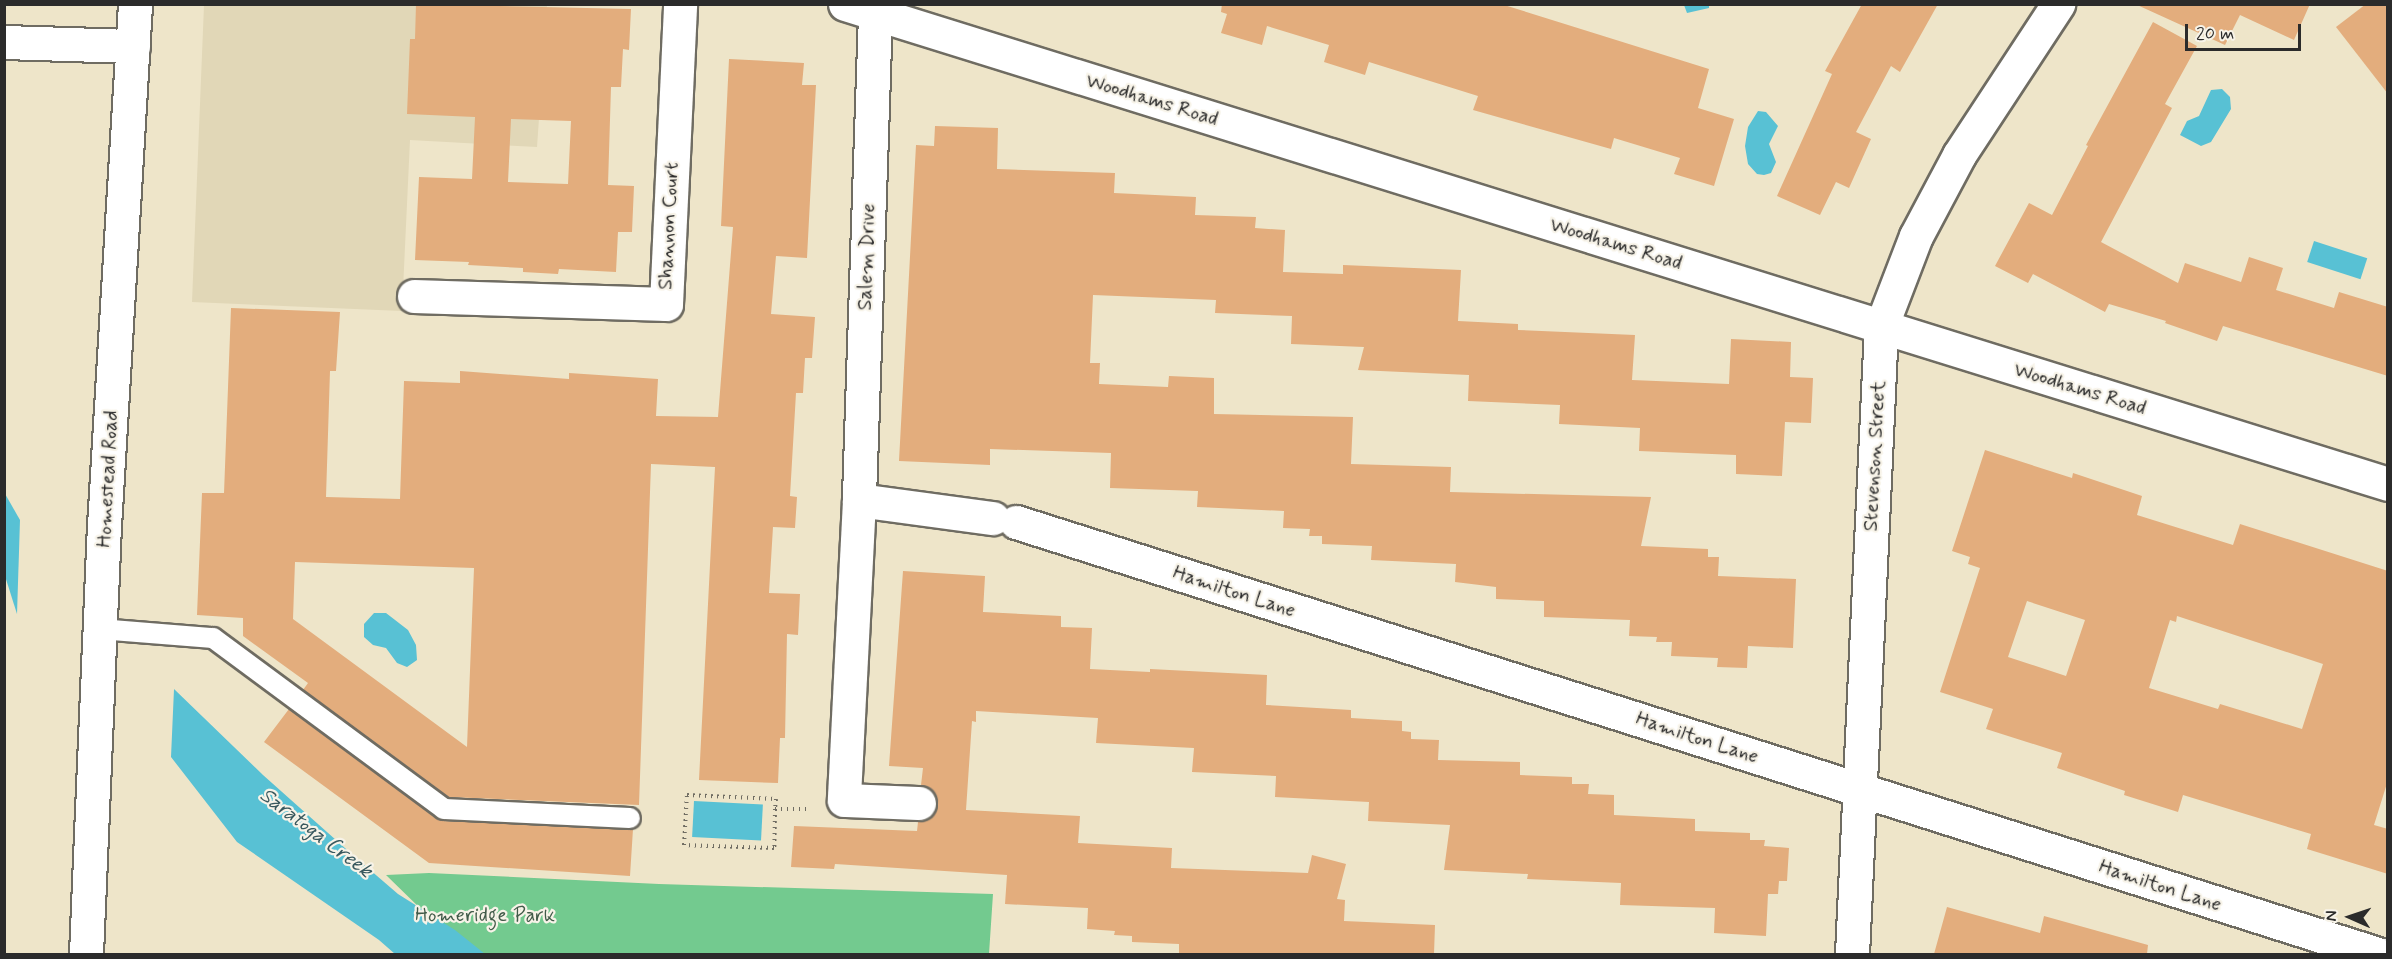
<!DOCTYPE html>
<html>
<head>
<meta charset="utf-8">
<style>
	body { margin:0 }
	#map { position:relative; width:2392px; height:959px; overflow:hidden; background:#eee5c9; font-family:Mynerve,sans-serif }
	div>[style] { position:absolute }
	.built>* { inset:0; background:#e1d7b7 }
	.green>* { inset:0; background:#73ca8f }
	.water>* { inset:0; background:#58c1d4; transform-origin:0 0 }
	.building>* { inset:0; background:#e3ad7d }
	.path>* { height:4px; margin-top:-2px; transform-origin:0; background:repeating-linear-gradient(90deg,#6f6c62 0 1.5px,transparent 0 6px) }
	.roads { filter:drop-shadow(2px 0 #6f6c62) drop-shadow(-2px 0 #6f6c62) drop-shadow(0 2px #6f6c62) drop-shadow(0 -2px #6f6c62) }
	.lane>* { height:20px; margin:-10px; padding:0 10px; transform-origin:10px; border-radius:10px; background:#fff }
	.street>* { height:33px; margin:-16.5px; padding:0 16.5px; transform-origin:16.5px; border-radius:16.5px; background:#fff }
	.secondary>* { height:33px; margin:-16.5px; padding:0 16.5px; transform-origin:16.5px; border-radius:16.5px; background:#fff }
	span { translate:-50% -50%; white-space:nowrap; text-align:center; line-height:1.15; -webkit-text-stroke:4.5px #f7f3e8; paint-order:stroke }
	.street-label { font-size:20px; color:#2b2b2b }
	.park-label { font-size:20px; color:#415b49 }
	.water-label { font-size:21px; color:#38585e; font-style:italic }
	.frame { position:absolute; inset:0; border:6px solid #2b2b2b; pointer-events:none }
	.north { position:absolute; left:2320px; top:887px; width:60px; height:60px; -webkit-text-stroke:4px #f7f3e8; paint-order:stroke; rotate:273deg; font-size:16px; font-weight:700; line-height:24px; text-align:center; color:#2b2b2b }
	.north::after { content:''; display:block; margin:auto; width:21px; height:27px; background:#2b2b2b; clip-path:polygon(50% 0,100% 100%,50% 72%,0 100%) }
	.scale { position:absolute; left:2185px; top:24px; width:116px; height:27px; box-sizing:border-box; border:3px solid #2b2b2b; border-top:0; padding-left:8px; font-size:18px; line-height:21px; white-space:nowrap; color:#2b2b2b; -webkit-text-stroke:4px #f7f3e8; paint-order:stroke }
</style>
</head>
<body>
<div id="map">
	<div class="built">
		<i style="clip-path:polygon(204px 5px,547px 5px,537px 147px,410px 140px,402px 311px,192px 302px)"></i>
	</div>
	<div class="green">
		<i style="clip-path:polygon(429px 873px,659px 884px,993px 894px,989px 954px,467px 954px,386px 875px)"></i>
	</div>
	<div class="water">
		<i style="clip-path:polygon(1684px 5px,1709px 5px,1709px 8px,1687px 13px)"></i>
		<i style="clip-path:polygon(2222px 89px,2230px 97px,2231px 109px,2211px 142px,2201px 146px,2180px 135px,2187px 121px,2199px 116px,2211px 90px)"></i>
		<i style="clip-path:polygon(1758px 111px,1766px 112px,1778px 126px,1769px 144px,1776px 162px,1771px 173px,1764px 175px,1757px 174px,1748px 164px,1745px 146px,1748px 127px)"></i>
		<i style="left:2314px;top:241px;width:56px;height:22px;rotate:18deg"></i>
		<i style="clip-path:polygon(4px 492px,20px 520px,17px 614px,5px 576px)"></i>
		<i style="clip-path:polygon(374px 613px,386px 613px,408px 630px,416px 645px,417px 660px,407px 667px,397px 663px,386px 648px,373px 645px,364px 637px,364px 624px)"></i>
		<i style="clip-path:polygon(174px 689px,263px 775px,355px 857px,398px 894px,455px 930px,485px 954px,395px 954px,379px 940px,237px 842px,171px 757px)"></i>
		<i style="left:694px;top:801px;width:69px;height:36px;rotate:3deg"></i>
	</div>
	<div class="building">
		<i style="clip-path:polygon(evenodd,416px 4px,631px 9px,629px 50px,623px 49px,621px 87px,611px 87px,608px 185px,634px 186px,632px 232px,618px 232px,616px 272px,559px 269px,558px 274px,523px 272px,523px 268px,468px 265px,469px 262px,415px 260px,419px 177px,472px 179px,475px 117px,407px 114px,410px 39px,415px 39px,416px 4px,511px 119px,571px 121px,568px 184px,508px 182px,511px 119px)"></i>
		<i style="clip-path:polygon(1222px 4px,1501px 4px,1709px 69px,1698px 108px,1734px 119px,1714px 186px,1674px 174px,1680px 158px,1614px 138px,1611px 149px,1473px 110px,1478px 96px,1369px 62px,1365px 75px,1324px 62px,1329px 45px,1267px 26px,1262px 45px,1221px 33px,1227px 14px,1221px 12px)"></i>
		<i style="clip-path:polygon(1862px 4px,1938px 4px,1900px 72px,1891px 66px,1856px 132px,1871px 139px,1849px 188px,1836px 182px,1820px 215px,1777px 196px,1832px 74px,1825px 71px)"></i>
		<i style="clip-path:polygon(2135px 4px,2310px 4px,2294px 40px,2240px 15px,2225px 45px)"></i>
		<i style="clip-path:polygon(2366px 4px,2388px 4px,2388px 94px,2336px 27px)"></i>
		<i style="clip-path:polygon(2153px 22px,2197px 46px,2165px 104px,2172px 108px,2101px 242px,2178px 283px,2185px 263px,2241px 282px,2249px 257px,2283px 268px,2276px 290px,2334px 308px,2339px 292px,2388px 307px,2388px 376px,2223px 326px,2217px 341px,2165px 323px,2166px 321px,2109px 304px,2105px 312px,2033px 274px,2028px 283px,1995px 266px,2029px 203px,2052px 215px,2088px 146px,2086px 145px)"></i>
		<i style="clip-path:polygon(evenodd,729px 59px,804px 63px,802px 85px,816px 85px,807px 258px,776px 256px,771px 314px,815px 317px,812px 358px,805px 358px,803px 393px,796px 393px,790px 496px,797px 497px,795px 528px,773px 527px,769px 593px,800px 594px,798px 635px,787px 634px,785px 738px,780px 738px,778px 783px,699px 780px,715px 467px,651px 464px,639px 805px,448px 797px,303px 690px,308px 683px,243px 636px,243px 618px,197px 615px,202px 493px,224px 493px,231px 308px,340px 312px,336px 371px,330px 371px,326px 497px,400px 499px,404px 381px,460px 383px,460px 371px,569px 379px,569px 373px,658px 379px,656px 416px,718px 417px,733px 227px,721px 226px,729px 59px,295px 562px,474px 568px,467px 747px,293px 619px,295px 562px)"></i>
		<i style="clip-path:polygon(935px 126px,998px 128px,997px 169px,1115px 173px,1114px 193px,1196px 197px,1195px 215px,1256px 217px,1255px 228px,1285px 230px,1283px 272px,1343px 274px,1343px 265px,1461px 270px,1458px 321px,1518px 324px,1518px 330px,1635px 335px,1632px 380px,1729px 384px,1731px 339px,1791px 342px,1790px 377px,1813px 378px,1811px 423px,1785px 422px,1782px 476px,1736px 474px,1736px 455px,1639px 451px,1640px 428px,1559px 424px,1560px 405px,1468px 401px,1469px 375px,1358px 370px,1364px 347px,1291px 344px,1292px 316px,1215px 313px,1216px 300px,1093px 295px,1090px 363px,1100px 363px,1099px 384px,1168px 387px,1169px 376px,1214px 378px,1214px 414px,1353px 417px,1351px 464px,1451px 467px,1450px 492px,1651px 497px,1641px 546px,1708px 549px,1708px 557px,1719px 557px,1718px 576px,1796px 579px,1793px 648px,1748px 646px,1747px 668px,1717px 667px,1718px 658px,1671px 656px,1672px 642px,1656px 642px,1657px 637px,1629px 636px,1630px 620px,1544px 617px,1544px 601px,1496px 599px,1496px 587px,1455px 582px,1456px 564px,1371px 560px,1372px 546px,1322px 544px,1322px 536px,1309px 536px,1310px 529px,1283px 528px,1284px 511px,1197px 507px,1198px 491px,1110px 488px,1111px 453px,990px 449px,990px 465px,899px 461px,916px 145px,934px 146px)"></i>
		<i style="clip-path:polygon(evenodd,1985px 450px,2072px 478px,2073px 473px,2142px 496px,2137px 515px,2233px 545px,2240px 524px,2388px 571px,2388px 780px,2374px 825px,2388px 829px,2388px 874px,2307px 849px,2311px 834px,2183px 795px,2178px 812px,2124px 795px,2125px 791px,2057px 768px,2062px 753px,1986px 729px,1993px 709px,1940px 692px,1980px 568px,1968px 564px,1970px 557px,1952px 551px,1985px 450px,2027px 601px,2085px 620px,2066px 676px,2008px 657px,2027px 601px,1985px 450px,2177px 616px,2323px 664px,2302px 729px,2220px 704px,2218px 709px,2149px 688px,2170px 620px,2176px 622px,2177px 616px)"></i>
		<i style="clip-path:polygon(903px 571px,985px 576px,983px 612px,1061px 616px,1061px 627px,1092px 628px,1090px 669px,1150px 672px,1150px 669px,1267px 675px,1266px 705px,1351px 710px,1351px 718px,1402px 721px,1402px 731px,1411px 732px,1411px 739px,1439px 740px,1438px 760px,1520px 762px,1520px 775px,1572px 777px,1572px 784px,1589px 784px,1588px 794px,1614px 795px,1614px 815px,1695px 819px,1695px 831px,1750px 833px,1750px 840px,1765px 840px,1764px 846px,1789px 848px,1787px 881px,1779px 881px,1778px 894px,1768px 894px,1766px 936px,1714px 933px,1715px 908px,1620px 905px,1621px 883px,1527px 879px,1528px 874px,1444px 870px,1450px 825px,1368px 821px,1369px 802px,1275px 797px,1276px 776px,1192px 772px,1194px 748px,1096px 743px,1098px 718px,976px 711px,976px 722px,972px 721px,966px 810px,1080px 816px,1078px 843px,1172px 848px,1171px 868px,1308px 873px,1312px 855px,1346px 864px,1337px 899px,1345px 900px,1344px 921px,1435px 925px,1434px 954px,1179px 954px,1179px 944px,1132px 942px,1132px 936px,1114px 935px,1115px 931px,1087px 929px,1088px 908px,1005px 904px,1007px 875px,835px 864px,834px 869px,791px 867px,794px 826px,917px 831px,918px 822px,928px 819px,935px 812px,938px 804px,936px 795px,929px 788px,921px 785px,923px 768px,889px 766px)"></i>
		<i style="clip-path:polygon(289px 709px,443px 821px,633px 829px,630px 876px,429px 863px,264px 742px)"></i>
		<i style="clip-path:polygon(1947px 907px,2040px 933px,2044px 916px,2148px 945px,2147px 954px,1934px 954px)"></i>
	</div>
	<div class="path">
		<i style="left:775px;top:809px;width:39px;rotate:91deg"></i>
		<i style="left:774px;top:848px;width:90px;rotate:-178.1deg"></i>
		<i style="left:684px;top:845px;width:50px;rotate:-86.6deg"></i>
		<i style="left:687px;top:795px;width:89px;rotate:2.6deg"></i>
		<i style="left:776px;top:799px;width:10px;rotate:96deg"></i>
		<i style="left:775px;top:809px;width:33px"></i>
	</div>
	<div class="roads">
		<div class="lane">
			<i style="left:100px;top:629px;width:113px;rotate:4.6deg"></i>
			<i style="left:213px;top:638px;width:287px;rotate:36.5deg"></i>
			<i style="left:444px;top:809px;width:186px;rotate:2.8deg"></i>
		</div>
		<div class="street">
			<i style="left:875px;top:14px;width:486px;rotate:91.9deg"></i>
			<i style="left:859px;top:500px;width:300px;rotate:92.9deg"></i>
			<i style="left:844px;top:800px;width:75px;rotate:2.3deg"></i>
			<i style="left:4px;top:42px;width:129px;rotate:1.8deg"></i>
			<i style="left:414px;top:296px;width:252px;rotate:1.8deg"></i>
			<i style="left:666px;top:304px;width:300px;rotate:-87.3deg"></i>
			<i style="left:859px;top:500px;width:135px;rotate:7.7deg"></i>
			<i style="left:1016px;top:522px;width:1429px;rotate:17.6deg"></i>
			<i style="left:1852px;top:954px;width:628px;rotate:-87.35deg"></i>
			<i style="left:1881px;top:327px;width:97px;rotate:-69deg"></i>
			<i style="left:1916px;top:236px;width:92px;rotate:-62deg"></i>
			<i style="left:1959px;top:155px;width:181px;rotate:-56.7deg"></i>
		</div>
		<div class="secondary">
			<i style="left:845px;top:4px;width:1616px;rotate:17.28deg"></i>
			<i style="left:86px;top:954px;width:428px;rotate:-87.6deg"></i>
			<i style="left:104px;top:526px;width:523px;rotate:-86.6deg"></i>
		</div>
	</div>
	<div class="street-label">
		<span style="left:1152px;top:100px;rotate:17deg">Woodhams Road</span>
		<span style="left:669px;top:226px;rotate:-87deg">Shannon Court</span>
		<span style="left:1616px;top:244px;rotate:17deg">Woodhams Road</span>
		<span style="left:867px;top:257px;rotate:-88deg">Salem Drive</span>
		<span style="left:2080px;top:389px;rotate:17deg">Woodhams Road</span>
		<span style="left:1875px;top:456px;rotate:-87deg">Stevenson Street</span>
		<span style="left:108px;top:479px;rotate:-87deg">Homestead Road</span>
		<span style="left:1234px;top:592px;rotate:18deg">Hamilton Lane</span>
		<span style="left:1697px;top:738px;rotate:18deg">Hamilton Lane</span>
		<span style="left:2160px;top:886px;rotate:18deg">Hamilton Lane</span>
	</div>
	<div class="park-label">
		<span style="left:485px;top:915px">Homeridge Park</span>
	</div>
	<div class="water-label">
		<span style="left:316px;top:833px;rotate:37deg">Saratoga Creek</span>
	</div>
	<div class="frame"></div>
	<div class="north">N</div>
	<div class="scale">20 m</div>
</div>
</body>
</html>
